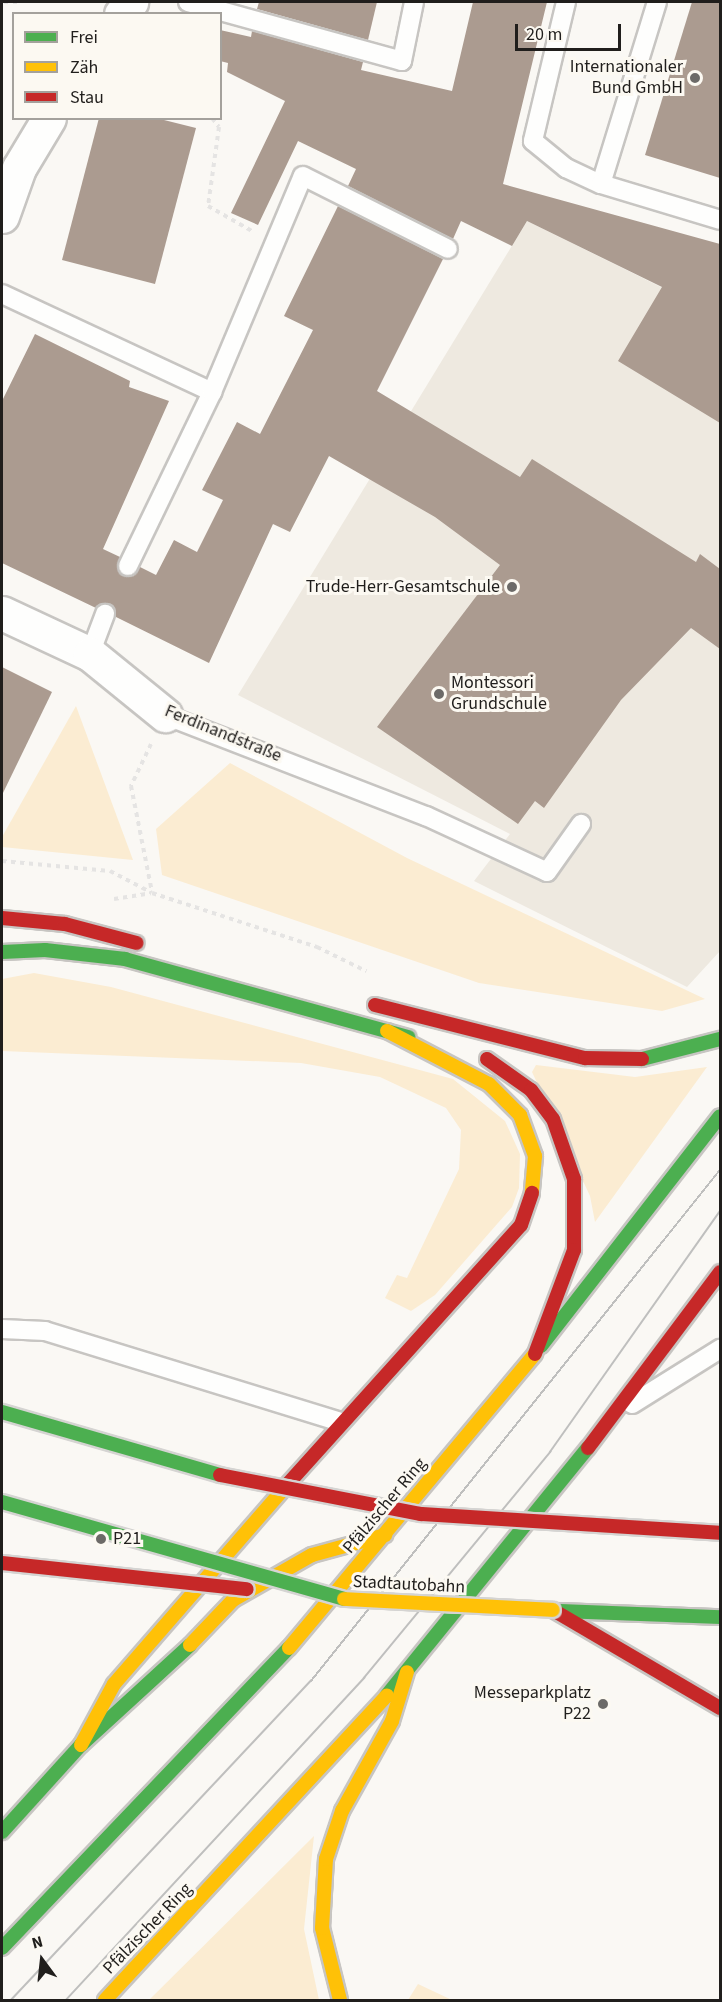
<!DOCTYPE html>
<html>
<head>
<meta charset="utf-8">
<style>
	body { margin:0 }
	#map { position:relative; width:722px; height:2002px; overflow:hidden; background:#faf8f4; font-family:"Source Sans 3",sans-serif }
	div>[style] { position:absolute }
	.built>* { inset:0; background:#eee9e0 }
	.green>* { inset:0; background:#fbecd2 }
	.building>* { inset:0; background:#ab9b90 }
	.path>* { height:4px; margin-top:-2px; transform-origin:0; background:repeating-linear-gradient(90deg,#e5e4e3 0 4.5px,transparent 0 9px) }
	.roads { filter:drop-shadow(2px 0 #c7c5c2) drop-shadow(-2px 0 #c7c5c2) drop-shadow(0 2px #c7c5c2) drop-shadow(0 -2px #c7c5c2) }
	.lane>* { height:18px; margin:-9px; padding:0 9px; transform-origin:9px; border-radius:9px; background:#fefefd }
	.street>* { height:33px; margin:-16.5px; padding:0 16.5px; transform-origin:16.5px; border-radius:16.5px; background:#fefefd }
	.fast>* { height:14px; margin:-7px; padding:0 7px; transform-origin:7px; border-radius:7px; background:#4caf50 }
	.slow>* { height:14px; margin:-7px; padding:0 7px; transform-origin:7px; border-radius:7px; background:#ffc107 }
	.jam>* { height:14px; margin:-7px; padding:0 7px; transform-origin:7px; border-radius:7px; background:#c62828 }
	.tram>* { height:1.5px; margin:-0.75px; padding:0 0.75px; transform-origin:0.75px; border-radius:0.75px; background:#bfbfbe }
	.bridges { filter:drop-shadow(2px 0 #d5d4d2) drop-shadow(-2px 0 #d5d4d2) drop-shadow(0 2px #d5d4d2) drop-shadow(0 -2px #d5d4d2) }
	.fast-bridge>* { height:14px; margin:-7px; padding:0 7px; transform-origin:7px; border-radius:7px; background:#4caf50 }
	.slow-bridge>* { height:14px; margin:-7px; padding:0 7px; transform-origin:7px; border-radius:7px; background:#ffc107 }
	.jam-bridge>* { height:14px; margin:-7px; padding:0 7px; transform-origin:7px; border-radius:7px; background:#c62828 }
	.dots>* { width:16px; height:16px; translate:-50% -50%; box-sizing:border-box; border:3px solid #fcf9f2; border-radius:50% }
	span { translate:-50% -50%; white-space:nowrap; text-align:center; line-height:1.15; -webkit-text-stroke:6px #fcf9f2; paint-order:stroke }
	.poi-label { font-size:18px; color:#201e1c }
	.right { translate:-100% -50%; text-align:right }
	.left { translate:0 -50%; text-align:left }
	.street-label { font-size:18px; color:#201e1c }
	.frame { position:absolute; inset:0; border:3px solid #201e1c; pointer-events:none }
	.legend { position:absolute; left:12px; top:12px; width:210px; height:108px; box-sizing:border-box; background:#fcf9f2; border:2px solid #a4a19c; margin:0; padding:8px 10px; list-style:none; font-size:18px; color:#201e1c }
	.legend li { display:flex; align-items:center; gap:12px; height:30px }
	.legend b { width:30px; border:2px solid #a4a19c }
	.north { position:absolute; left:12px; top:1930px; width:60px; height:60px; -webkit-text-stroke:4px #fcf9f2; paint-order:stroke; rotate:345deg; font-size:16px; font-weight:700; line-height:24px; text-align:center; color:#201e1c }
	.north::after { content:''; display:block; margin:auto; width:21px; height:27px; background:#201e1c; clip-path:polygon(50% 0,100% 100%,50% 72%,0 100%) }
	.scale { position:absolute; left:515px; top:24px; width:106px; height:27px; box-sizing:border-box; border:3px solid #201e1c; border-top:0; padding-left:8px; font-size:18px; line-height:21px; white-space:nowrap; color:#201e1c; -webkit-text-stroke:4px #fcf9f2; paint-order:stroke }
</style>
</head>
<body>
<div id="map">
	<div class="built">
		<i style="clip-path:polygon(527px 221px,720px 316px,720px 951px,687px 987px,474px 881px,510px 834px,238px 695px)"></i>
	</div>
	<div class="green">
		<i style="clip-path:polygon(76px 706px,133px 860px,2px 847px,2px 837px)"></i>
		<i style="clip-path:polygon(230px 763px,407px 858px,705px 999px,662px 1011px,479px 983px,162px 875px,156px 829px)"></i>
		<i style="clip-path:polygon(34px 973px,111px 987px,453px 1079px,505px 1121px,520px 1154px,519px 1188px,512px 1207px,435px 1295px,411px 1311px,385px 1298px,397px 1275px,407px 1278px,459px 1169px,461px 1130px,446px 1108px,380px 1077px,301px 1063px,2px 1051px,2px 979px)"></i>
		<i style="clip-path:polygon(536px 1065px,635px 1077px,707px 1067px,595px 1222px,590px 1196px,532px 1072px)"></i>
		<i style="clip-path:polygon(314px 1836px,304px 1929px,319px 2000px,149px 2000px)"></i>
		<i style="clip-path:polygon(418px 1984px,452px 2000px,408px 2000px)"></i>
	</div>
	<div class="building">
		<i style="clip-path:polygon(259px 2px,377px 2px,368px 40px,257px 9px)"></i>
		<i style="clip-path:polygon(473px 2px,547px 2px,503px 184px,720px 244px,720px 423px,618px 361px,662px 287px,527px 221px,512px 246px,461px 221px,453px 239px,348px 186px,356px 169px,298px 141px,258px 225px,231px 213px,285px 101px,227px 72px,228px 63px,220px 61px,220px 30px,251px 37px,252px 31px,363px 62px,361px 70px,452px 91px)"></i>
		<i style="clip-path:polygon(692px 2px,720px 2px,720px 178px,645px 155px)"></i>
		<i style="clip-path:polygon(99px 118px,156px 118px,196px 128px,155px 284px,62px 260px)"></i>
		<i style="clip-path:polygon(338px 206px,443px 259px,377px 391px,520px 477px,532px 459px,696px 562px,700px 554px,720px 569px,720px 649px,691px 628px,621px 700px,544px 808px,535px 801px,518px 824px,377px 727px,500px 565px,435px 517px,329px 456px,290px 532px,273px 524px,209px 663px,116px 617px,109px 604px,96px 608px,2px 563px,2px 401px,35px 334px,130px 381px,129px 387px,169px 401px,103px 549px,120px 557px,119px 573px,129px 577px,140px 567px,156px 575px,174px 540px,197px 552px,223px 500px,202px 490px,237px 422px,260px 434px,313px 330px,284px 316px)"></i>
		<i style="clip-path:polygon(2px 667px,52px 692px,2px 795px)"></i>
	</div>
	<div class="path">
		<i style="left:4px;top:2px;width:15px"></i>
		<i style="left:212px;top:118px;width:11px;rotate:52deg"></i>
		<i style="left:219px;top:127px;width:80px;rotate:97.9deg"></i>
		<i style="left:208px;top:206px;width:51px;rotate:29.6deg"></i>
		<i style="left:151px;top:744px;width:47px;rotate:115.5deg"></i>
		<i style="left:131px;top:786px;width:108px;rotate:78.8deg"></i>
		<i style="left:2px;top:861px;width:108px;rotate:5.3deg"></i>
		<i style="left:110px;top:871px;width:47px;rotate:27.6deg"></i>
		<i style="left:152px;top:893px;width:174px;rotate:18.1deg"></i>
		<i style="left:317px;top:947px;width:55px;rotate:26.1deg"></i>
		<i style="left:114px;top:899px;width:37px;rotate:-9deg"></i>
	</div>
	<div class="roads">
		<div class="lane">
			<i style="left:188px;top:2px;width:222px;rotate:15.4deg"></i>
			<i style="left:402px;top:61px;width:60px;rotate:-78.5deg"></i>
			<i style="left:566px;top:2px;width:143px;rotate:103.4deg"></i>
			<i style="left:533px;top:141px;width:43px;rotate:39.3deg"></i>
			<i style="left:566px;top:168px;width:38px;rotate:25deg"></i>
			<i style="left:657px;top:2px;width:190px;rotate:107.1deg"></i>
			<i style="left:601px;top:184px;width:124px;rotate:16.8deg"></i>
			<i style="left:2px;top:294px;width:232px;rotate:25deg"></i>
			<i style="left:128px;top:566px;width:193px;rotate:-64.2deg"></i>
			<i style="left:212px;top:392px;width:234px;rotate:-67.2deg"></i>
			<i style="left:303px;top:176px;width:162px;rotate:26.7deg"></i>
			<i style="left:90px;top:654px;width:43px;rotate:-69.4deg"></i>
			<i style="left:165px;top:715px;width:280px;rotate:21.2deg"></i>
			<i style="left:426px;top:816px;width:133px;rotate:24.8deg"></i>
			<i style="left:547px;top:872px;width:59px;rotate:-54.7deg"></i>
			<i style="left:2px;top:1329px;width:43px;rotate:2.7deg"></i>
			<i style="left:45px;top:1331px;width:309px;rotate:17.1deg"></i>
			<i style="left:632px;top:1404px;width:104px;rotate:-32deg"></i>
		</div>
		<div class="street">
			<i style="left:121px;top:14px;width:16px;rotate:-50deg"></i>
			<i style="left:2px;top:216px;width:51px;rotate:-70.5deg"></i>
			<i style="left:19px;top:168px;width:58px;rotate:-59deg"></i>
			<i style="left:2px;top:613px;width:97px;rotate:25deg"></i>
			<i style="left:90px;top:654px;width:97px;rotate:39.1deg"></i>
		</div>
		<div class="fast">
			<i style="left:2px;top:952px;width:43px;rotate:-2.7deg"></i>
			<i style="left:45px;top:950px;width:81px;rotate:6.4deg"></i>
			<i style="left:125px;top:959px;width:294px;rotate:15.4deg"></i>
			<i style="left:642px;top:1059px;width:81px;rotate:-14.4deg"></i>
			<i style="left:541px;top:1346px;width:291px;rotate:-52.1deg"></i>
			<i style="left:561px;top:1611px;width:159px;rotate:2.2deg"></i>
			<i style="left:387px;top:1695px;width:318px;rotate:-50.9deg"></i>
			<i style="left:2px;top:1832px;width:118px;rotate:-47.8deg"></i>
			<i style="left:81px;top:1745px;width:148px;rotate:-42.5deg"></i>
			<i style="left:2px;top:1948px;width:415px;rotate:-46.3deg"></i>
		</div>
		<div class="slow">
			<i style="left:387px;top:1031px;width:115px;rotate:27.5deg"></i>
			<i style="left:489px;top:1084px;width:44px;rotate:45deg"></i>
			<i style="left:520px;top:1115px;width:44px;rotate:69.9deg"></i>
			<i style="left:535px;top:1156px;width:37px;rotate:95deg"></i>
			<i style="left:190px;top:1645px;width:62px;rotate:-46.3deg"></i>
			<i style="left:233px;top:1600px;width:91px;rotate:-29.7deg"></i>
			<i style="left:312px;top:1555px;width:76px;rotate:-15.3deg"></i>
			<i style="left:289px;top:1648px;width:383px;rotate:-50.1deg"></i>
			<i style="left:81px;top:1745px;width:69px;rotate:-61.6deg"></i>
			<i style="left:114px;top:1684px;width:262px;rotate:-49deg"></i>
			<i style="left:105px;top:2000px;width:415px;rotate:-47.2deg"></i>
			<i style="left:340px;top:2000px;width:74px;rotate:-104deg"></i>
			<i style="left:322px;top:1928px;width:69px;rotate:-86.7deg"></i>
			<i style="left:326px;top:1859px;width:51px;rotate:-71.6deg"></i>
			<i style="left:342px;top:1811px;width:103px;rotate:-60.9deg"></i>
			<i style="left:392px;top:1721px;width:51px;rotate:-73deg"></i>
		</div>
		<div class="jam">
			<i style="left:2px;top:918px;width:63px;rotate:5.4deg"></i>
			<i style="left:65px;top:924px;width:74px;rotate:14.8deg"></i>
			<i style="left:375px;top:1005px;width:217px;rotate:14.2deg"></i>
			<i style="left:585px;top:1058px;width:57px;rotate:1deg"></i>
			<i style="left:487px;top:1059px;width:54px;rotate:35.2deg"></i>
			<i style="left:531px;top:1090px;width:36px;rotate:53deg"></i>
			<i style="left:553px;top:1119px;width:64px;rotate:70.7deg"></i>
			<i style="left:574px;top:1179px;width:71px;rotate:90deg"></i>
			<i style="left:574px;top:1250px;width:111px;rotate:110.6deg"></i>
			<i style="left:588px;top:1448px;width:220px;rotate:-53.1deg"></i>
			<i style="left:286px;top:1486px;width:351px;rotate:-48deg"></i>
			<i style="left:521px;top:1225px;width:34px;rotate:-71deg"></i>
			<i style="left:553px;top:1610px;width:194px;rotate:30.4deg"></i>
		</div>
	</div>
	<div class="tram">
		<i style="left:11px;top:2000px;width:438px;rotate:-46.8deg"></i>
		<i style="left:311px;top:1681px;width:655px;rotate:-51.33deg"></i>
		<i style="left:66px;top:2000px;width:439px;rotate:-47.2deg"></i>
		<i style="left:364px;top:1678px;width:293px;rotate:-50.5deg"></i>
		<i style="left:550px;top:1452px;width:295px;rotate:-54.8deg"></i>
	</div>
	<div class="bridges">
		<div class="fast-bridge">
			<i style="left:2px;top:1412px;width:227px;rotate:16.1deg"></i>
			<i style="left:2px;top:1502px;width:355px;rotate:15.8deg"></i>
		</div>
		<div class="slow-bridge">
			<i style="left:344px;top:1599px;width:209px;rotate:3deg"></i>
		</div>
		<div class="jam-bridge">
			<i style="left:220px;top:1475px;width:205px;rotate:11deg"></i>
			<i style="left:421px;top:1514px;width:300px;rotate:3.6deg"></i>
			<i style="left:2px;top:1563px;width:246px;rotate:6.1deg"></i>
		</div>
	</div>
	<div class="dots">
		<i style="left:695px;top:78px;background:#6c6a68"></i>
		<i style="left:512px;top:587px;background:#6c6a68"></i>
		<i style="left:439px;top:694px;background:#6c6a68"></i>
		<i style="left:101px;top:1539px;background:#6c6a68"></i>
		<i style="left:603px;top:1704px;background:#6c6a68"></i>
	</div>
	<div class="poi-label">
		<span class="right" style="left:683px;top:78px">Internationaler<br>Bund GmbH</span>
		<span class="right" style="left:500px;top:587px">Trude-Herr-Gesamtschule</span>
		<span class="left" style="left:451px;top:694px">Montessori<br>Grundschule</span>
		<span class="left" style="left:113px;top:1539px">P21</span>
		<span class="right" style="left:591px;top:1704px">Messeparkplatz<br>P22</span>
	</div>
	<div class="street-label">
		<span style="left:223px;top:734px;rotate:22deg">Ferdinandstraße</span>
		<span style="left:385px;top:1506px;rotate:-50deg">Pfälzischer Ring</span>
		<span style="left:409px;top:1585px;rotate:3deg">Stadtautobahn</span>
		<span style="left:148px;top:1929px;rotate:-46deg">Pfälzischer Ring</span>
	</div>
	<div class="frame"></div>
	<ul class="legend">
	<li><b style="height:8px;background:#4caf50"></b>Frei</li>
	<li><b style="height:8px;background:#ffc107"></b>Zäh</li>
	<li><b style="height:8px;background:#c62828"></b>Stau</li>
	</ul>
	<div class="north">N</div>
	<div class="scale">20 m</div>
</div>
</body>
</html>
